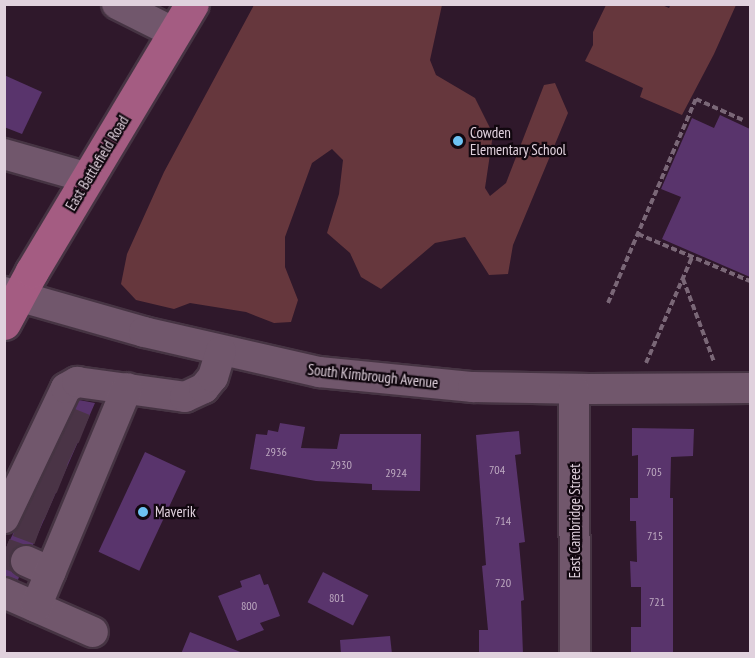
<!DOCTYPE html>
<html>
<head>
<meta charset="utf-8">
<style>
	body { margin:0 }
	#map { position:relative; width:755px; height:658px; overflow:hidden; background:#2f182b; font-family:"PT Sans Narrow",sans-serif }
	div>[style] { position:absolute }
	.green>* { inset:0; background:#66373d }
	.building>* { inset:0; background:#59346c; transform-origin:0 0 }
	.minor-tunnel>* { height:30px; margin-top:-15px; transform-origin:0; background:repeating-linear-gradient(90deg,#4a3446 0 30px,transparent 0 45px) }
	.path>* { height:4px; margin-top:-2px; transform-origin:0; background:repeating-linear-gradient(90deg,#7a6777 0 6px,transparent 0 9px) }
	.roads { filter:drop-shadow(2px 0 #463443) drop-shadow(-2px 0 #463443) drop-shadow(0 2px #463443) drop-shadow(0 -2px #463443) }
	.minor>* { height:30px; margin:-15px; padding:0 15px; transform-origin:15px; border-radius:15px; background:#71576c }
	.major>* { height:33px; margin:-16.5px; padding:0 16.5px; transform-origin:16.5px; border-radius:16.5px; background:#a45c82 }
	.dots>* { width:16px; height:16px; translate:-50% -50%; box-sizing:border-box; border:3px solid #11070f; border-radius:50% }
	span { translate:-50% -50%; white-space:nowrap; text-align:center; line-height:1.15; -webkit-text-stroke:4.5px #11070f; paint-order:stroke }
	.number-label { font-size:12px; color:#beaac1 }
	.number-label span { -webkit-text-stroke-width:0 }
	.poi-label { font-size:15px; color:#e0d1dd }
	.left { translate:0 -50%; text-align:left }
	.street-label { font-size:15px; color:#e0d1dd }
	.frame { position:absolute; inset:0; border:6px solid #e0d1dd; pointer-events:none }
</style>
</head>
<body>
<div id="map">
	<div class="green">
		<i style="clip-path:polygon(671px 4px,736px 5px,714px 54px,682px 115px,640px 97px,643px 88px,585px 61px,593px 45px,593px 32px,606px 5px,662px 5px,669px 8px)"></i>
		<i style="clip-path:polygon(254px 5px,442px 5px,430px 60px,436px 75px,475px 98px,493px 134px,485px 188px,490px 196px,506px 183px,544px 85px,555px 83px,568px 113px,513px 245px,508px 274px,489px 275px,465px 237px,435px 243px,381px 289px,361px 277px,350px 253px,327px 233px,339px 194px,343px 160px,332px 149px,312px 163px,285px 237px,285px 267px,298px 300px,291px 322px,274px 323px,246px 312px,190px 303px,174px 309px,136px 300px,121px 284px,127px 254px,164px 172px)"></i>
	</div>
	<div class="building">
		<i style="clip-path:polygon(4px 75px,42px 92px,22px 134px,4px 127px)"></i>
		<i style="clip-path:polygon(720px 115px,750px 129px,750px 277px,662px 239px,681px 197px,661px 189px,692px 118px,714px 128px)"></i>
		<i style="clip-path:polygon(79px 400px,95px 403px,33px 545px,25px 544px,16px 547px,10px 555px,9px 563px,12px 572px,19px 577px,18px 580px,5px 576px,4px 552px)"></i>
		<i style="clip-path:polygon(280px 423px,305px 427px,301px 448px,337px 449px,340px 434px,421px 434px,420px 491px,372px 490px,372px 484px,316px 481px,250px 469px,256px 434px,267px 435px,268px 430px,278px 432px)"></i>
		<i style="clip-path:polygon(632px 428px,694px 429px,693px 456px,671px 457px,670px 498px,673px 498px,673px 654px,631px 654px,631px 627px,641px 627px,641px 587px,631px 587px,630px 561px,637px 562px,636px 521px,630px 521px,630px 498px,638px 498px,638px 455px,632px 456px)"></i>
		<i style="clip-path:polygon(519px 431px,521px 454px,515px 455px,525px 542px,519px 543px,524px 600px,521px 601px,523px 654px,479px 654px,479px 630px,488px 630px,482px 566px,486px 565px,476px 435px)"></i>
		<i style="left:145px;top:452px;width:45px;height:110px;rotate:25deg"></i>
		<i style="left:323px;top:572px;width:51px;height:34px;rotate:27deg"></i>
		<i style="clip-path:polygon(260px 574px,264px 585px,268px 584px,280px 616px,260px 623px,264px 630px,237px 641px,218px 596px,242px 587px,240px 581px)"></i>
		<i style="clip-path:polygon(190px 632px,243px 653px,243px 654px,181px 654px)"></i>
		<i style="clip-path:polygon(390px 636px,392px 654px,341px 654px,340px 640px)"></i>
	</div>
	<div class="minor-tunnel">
		<i style="left:62px;top:420px;width:24px;rotate:22deg"></i>
		<i style="left:52px;top:443px;width:23px;rotate:25deg"></i>
		<i style="left:40px;top:470px;width:24px;rotate:22deg"></i>
		<i style="left:29px;top:497px;width:23px;rotate:23deg"></i>
		<i style="left:18px;top:522px;width:23px;rotate:20deg"></i>
		<i style="left:4px;top:553px;width:23px;rotate:20deg"></i>
	</div>
	<div class="path">
		<i style="left:638px;top:234px;width:121px;rotate:22.8deg"></i>
		<i style="left:683px;top:279px;width:89px;rotate:69.5deg"></i>
		<i style="left:608px;top:303px;width:222px;rotate:-66.7deg"></i>
		<i style="left:696px;top:99px;width:51px;rotate:24.1deg"></i>
		<i style="left:646px;top:363px;width:116px;rotate:-66.5deg"></i>
	</div>
	<div class="roads">
		<div class="minor">
			<i style="left:117px;top:4px;width:65px;rotate:26.6deg"></i>
			<i style="left:4px;top:154px;width:87px;rotate:15.9deg"></i>
			<i style="left:4px;top:292px;width:146px;rotate:15.9deg"></i>
			<i style="left:144px;top:332px;width:180px;rotate:12.9deg"></i>
			<i style="left:319px;top:372px;width:155px;rotate:5.6deg"></i>
			<i style="left:473px;top:387px;width:117px;rotate:1deg"></i>
			<i style="left:590px;top:389px;width:160px;rotate:-0.4deg"></i>
			<i style="left:574px;top:389px;width:265px;rotate:89.8deg"></i>
			<i style="left:4px;top:518px;width:144px;rotate:-64.5deg"></i>
			<i style="left:66px;top:388px;width:13px;rotate:-29deg"></i>
			<i style="left:77px;top:382px;width:109px;rotate:7.9deg"></i>
			<i style="left:185px;top:397px;width:21px;rotate:-25deg"></i>
			<i style="left:204px;top:388px;width:14px;rotate:-51deg"></i>
			<i style="left:213px;top:377px;width:27px;rotate:-73deg"></i>
			<i style="left:26px;top:561px;width:27px;rotate:24deg"></i>
			<i style="left:4px;top:593px;width:97px;rotate:23.7deg"></i>
			<i style="left:36px;top:607px;width:237px;rotate:-67.4deg"></i>
		</div>
		<div class="major">
			<i style="left:4px;top:323px;width:59px;rotate:-61.7deg"></i>
			<i style="left:32px;top:271px;width:311px;rotate:-59.1deg"></i>
		</div>
	</div>
	<div class="dots">
		<i style="left:458px;top:141px;background:#6dc2f3"></i>
		<i style="left:143px;top:512px;background:#6dc2f3"></i>
	</div>
	<div class="number-label">
		<span style="left:276px;top:452px">2936</span>
		<span style="left:341px;top:465px">2930</span>
		<span style="left:497px;top:470px">704</span>
		<span style="left:654px;top:472px">705</span>
		<span style="left:396px;top:473px">2924</span>
		<span style="left:503px;top:521px">714</span>
		<span style="left:655px;top:536px">715</span>
		<span style="left:503px;top:583px">720</span>
		<span style="left:337px;top:598px">801</span>
		<span style="left:657px;top:602px">721</span>
		<span style="left:249px;top:606px">800</span>
	</div>
	<div class="poi-label">
		<span class="left" style="left:470px;top:141px">Cowden<br>Elementary School</span>
		<span class="left" style="left:155px;top:512px">Maverik</span>
	</div>
	<div class="street-label">
		<span style="left:97px;top:163px;rotate:-59deg">East Battlefield Road</span>
		<span style="left:373px;top:376px;rotate:6deg">South Kimbrough Avenue</span>
		<span style="left:575px;top:521px;rotate:-90deg">East Cambridge Street</span>
	</div>
	<div class="frame"></div>
</div>
</body>
</html>
